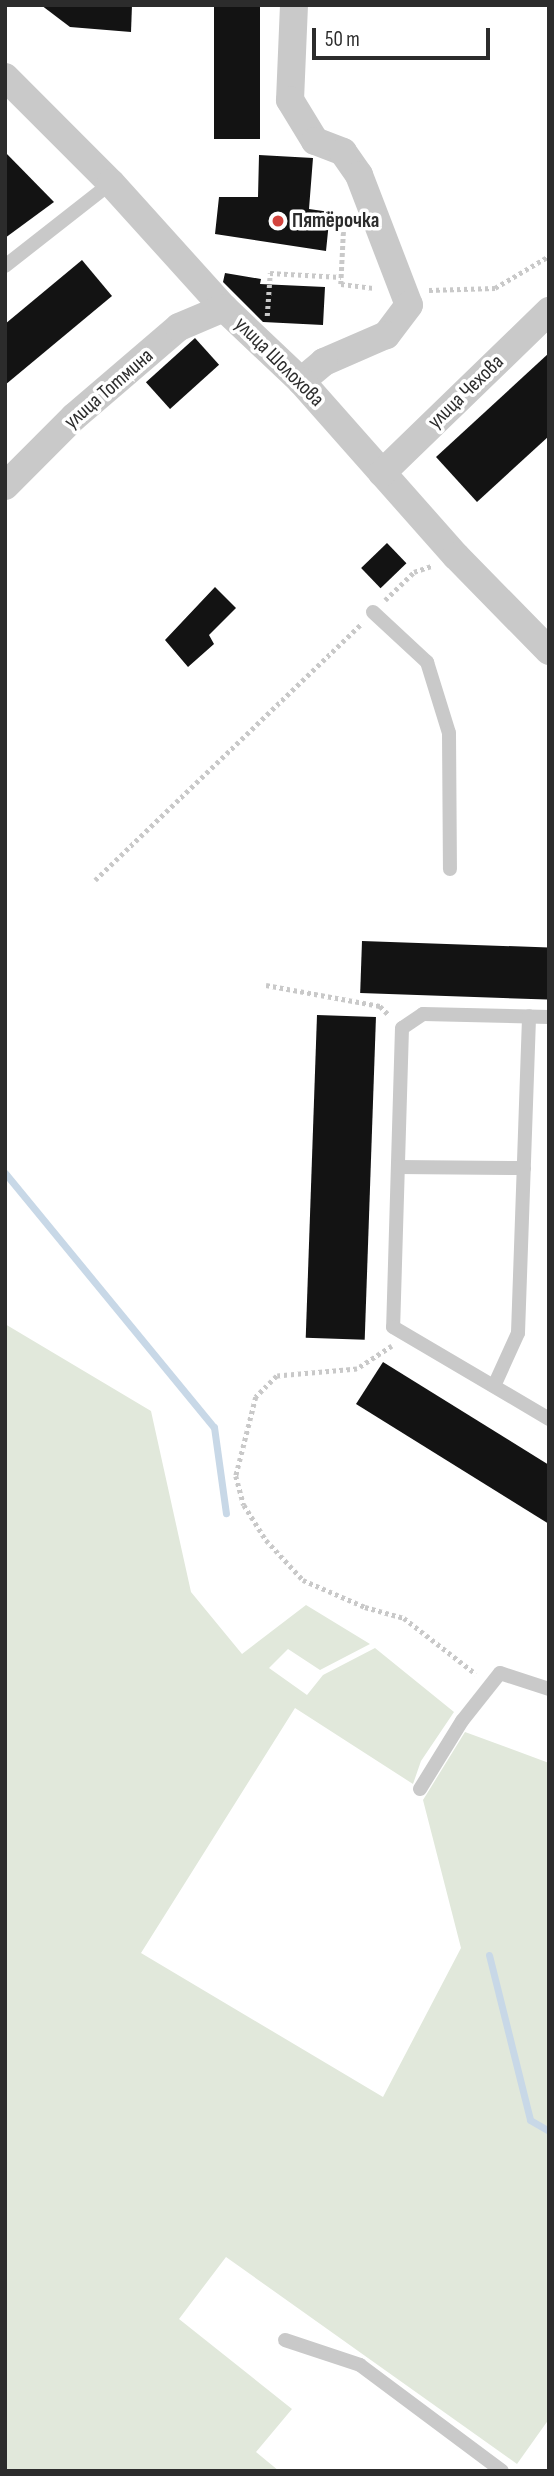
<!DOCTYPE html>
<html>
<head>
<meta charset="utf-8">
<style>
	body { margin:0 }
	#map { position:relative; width:554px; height:2476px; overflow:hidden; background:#fff; font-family:"Sofia Sans Condensed",sans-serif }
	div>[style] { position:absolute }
	.green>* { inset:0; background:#e1e8db }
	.stream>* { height:7px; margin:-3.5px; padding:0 3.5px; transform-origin:3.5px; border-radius:3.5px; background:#c8d8e7 }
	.building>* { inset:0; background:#131313; transform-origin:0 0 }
	.path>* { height:4.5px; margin-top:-2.25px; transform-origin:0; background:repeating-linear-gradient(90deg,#c9c9c9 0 3.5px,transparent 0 7px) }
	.lane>* { height:14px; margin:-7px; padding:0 7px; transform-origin:7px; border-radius:7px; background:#c9c9c9 }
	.street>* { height:28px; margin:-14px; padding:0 14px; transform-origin:14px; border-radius:14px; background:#c9c9c9 }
	.dots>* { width:19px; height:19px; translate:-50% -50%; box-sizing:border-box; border:4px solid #fff; border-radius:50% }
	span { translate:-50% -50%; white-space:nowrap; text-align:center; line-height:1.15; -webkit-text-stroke:7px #fff; paint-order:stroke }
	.poi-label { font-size:21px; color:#2c2c2c; font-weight:700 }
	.left { translate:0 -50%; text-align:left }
	.street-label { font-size:21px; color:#2c2c2c }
	.frame { position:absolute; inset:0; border:7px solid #2c2c2c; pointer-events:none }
	.scale { position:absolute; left:312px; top:28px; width:178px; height:32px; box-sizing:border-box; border:4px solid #2c2c2c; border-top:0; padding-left:9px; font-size:21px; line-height:24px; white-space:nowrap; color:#2c2c2c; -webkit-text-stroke:5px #fff; paint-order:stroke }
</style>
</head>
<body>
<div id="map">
	<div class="green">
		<i style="clip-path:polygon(5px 1324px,151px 1411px,191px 1592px,242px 1654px,306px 1605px,370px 1644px,320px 1670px,288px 1649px,269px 1668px,307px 1695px,323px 1675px,375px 1648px,454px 1712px,421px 1761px,413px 1784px,295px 1708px,141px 1953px,383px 2097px,461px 1948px,423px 1800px,465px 1732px,549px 1763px,549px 2419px,517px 2464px,226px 2257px,179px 2319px,292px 2409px,256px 2452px,279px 2471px,5px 2471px)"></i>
	</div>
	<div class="stream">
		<i style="left:5px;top:1173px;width:329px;rotate:50.6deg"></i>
		<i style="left:214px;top:1427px;width:87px;rotate:82.1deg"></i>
		<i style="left:489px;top:1955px;width:170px;rotate:76deg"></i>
		<i style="left:530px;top:2120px;width:22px;rotate:30deg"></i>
	</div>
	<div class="building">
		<i style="clip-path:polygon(41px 5px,132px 5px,131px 32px,70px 27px)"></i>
		<i style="left:214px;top:5px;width:46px;height:134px"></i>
		<i style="clip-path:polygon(5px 152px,54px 202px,5px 238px)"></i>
		<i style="clip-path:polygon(259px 155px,313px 158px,309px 209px,330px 212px,326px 251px,215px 234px,219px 197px,258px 197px)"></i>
		<i style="clip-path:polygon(82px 260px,112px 296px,5px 385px,5px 324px)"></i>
		<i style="clip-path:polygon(225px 273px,261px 279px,260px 284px,325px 287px,323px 325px,263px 322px,223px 282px)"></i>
		<i style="left:195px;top:338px;width:36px;height:66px;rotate:48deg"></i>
		<i style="clip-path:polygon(549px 353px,549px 436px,477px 502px,436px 457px)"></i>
		<i style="left:387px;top:543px;width:28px;height:36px;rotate:46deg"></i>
		<i style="clip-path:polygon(215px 587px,236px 608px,209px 635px,214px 644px,188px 667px,165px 640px)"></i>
		<i style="left:362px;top:941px;width:187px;height:52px;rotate:2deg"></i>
		<i style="left:317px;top:1015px;width:59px;height:323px;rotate:2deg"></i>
		<i style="clip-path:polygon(383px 1362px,549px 1465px,549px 1524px,356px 1404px)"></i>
	</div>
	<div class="path">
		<i style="left:344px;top:225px;width:59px;rotate:92.9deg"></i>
		<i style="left:341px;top:284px;width:34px;rotate:7deg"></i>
		<i style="left:429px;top:290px;width:66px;rotate:-1.7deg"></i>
		<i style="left:495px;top:288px;width:63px;rotate:-30.7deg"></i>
		<i style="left:267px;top:316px;width:43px;rotate:-86deg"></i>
		<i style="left:270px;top:273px;width:71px;rotate:3.2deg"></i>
		<i style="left:385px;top:600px;width:40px;rotate:-44deg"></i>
		<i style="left:414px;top:572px;width:18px;rotate:-19deg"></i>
		<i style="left:95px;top:880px;width:371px;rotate:-43.9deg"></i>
		<i style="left:266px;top:985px;width:116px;rotate:10.4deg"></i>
		<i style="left:380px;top:1006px;width:13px;rotate:45deg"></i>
		<i style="left:392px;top:1346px;width:42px;rotate:146.7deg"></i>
		<i style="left:357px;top:1369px;width:80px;rotate:175deg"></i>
		<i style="left:277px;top:1376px;width:30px;rotate:135deg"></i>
		<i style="left:256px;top:1397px;width:81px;rotate:104.2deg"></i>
		<i style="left:236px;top:1476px;width:30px;rotate:75deg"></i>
		<i style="left:244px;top:1505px;width:41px;rotate:57.8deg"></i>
		<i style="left:266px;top:1540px;width:54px;rotate:47.2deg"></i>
		<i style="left:303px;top:1580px;width:68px;rotate:23.5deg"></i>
		<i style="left:365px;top:1607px;width:41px;rotate:15.8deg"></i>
		<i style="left:404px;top:1618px;width:91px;rotate:37.9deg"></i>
	</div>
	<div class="lane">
		<i style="left:5px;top:266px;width:135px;rotate:-38.1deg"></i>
		<i style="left:373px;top:612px;width:74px;rotate:42.8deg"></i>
		<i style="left:427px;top:662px;width:74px;rotate:72.8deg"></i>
		<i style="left:449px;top:733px;width:136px;rotate:89.6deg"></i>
		<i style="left:549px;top:1017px;width:126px;rotate:-178.6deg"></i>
		<i style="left:423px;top:1014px;width:25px;rotate:146deg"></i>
		<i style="left:402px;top:1028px;width:299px;rotate:91.7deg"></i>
		<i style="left:393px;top:1327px;width:181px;rotate:30.5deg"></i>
		<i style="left:398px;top:1167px;width:126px;rotate:0.5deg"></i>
		<i style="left:494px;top:1386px;width:58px;rotate:-65.6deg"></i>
		<i style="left:518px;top:1333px;width:317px;rotate:-88deg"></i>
		<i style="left:420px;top:1789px;width:80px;rotate:-58.3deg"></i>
		<i style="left:462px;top:1721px;width:61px;rotate:-51.6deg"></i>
		<i style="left:500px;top:1673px;width:52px;rotate:18.1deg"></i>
		<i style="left:285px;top:2340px;width:79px;rotate:18.4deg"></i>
		<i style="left:360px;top:2365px;width:177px;rotate:36.7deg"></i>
	</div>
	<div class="street">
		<i style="left:294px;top:5px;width:95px;rotate:92.4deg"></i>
		<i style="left:290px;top:100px;width:48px;rotate:58.6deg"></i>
		<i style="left:315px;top:141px;width:30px;rotate:21deg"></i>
		<i style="left:343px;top:152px;width:28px;rotate:55deg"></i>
		<i style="left:359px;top:175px;width:139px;rotate:69deg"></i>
		<i style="left:409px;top:305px;width:38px;rotate:127deg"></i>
		<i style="left:386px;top:335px;width:68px;rotate:156.5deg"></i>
		<i style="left:324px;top:362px;width:30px;rotate:140deg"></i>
		<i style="left:5px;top:77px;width:150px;rotate:45deg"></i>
		<i style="left:111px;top:183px;width:169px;rotate:47.9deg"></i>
		<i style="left:224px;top:308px;width:106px;rotate:43.5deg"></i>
		<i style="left:301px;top:381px;width:234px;rotate:48.5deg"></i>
		<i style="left:456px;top:556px;width:133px;rotate:45.6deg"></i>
		<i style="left:382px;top:473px;width:233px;rotate:-44.1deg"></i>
		<i style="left:5px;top:486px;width:98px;rotate:-45deg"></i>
		<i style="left:74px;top:417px;width:138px;rotate:-40.6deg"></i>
		<i style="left:179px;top:327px;width:49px;rotate:-22.9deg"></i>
	</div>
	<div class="dots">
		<i style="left:278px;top:221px;background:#d3443e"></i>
	</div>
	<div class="poi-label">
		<span class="left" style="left:292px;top:221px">Пятёрочка</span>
	</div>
	<div class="street-label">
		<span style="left:279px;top:362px;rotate:45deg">улица Шолохова</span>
		<span style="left:109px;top:389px;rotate:-41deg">улица Тотмина</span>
		<span style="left:466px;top:392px;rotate:-44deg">улица Чехова</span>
	</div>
	<div class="frame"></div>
	<div class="scale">50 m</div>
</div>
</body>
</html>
